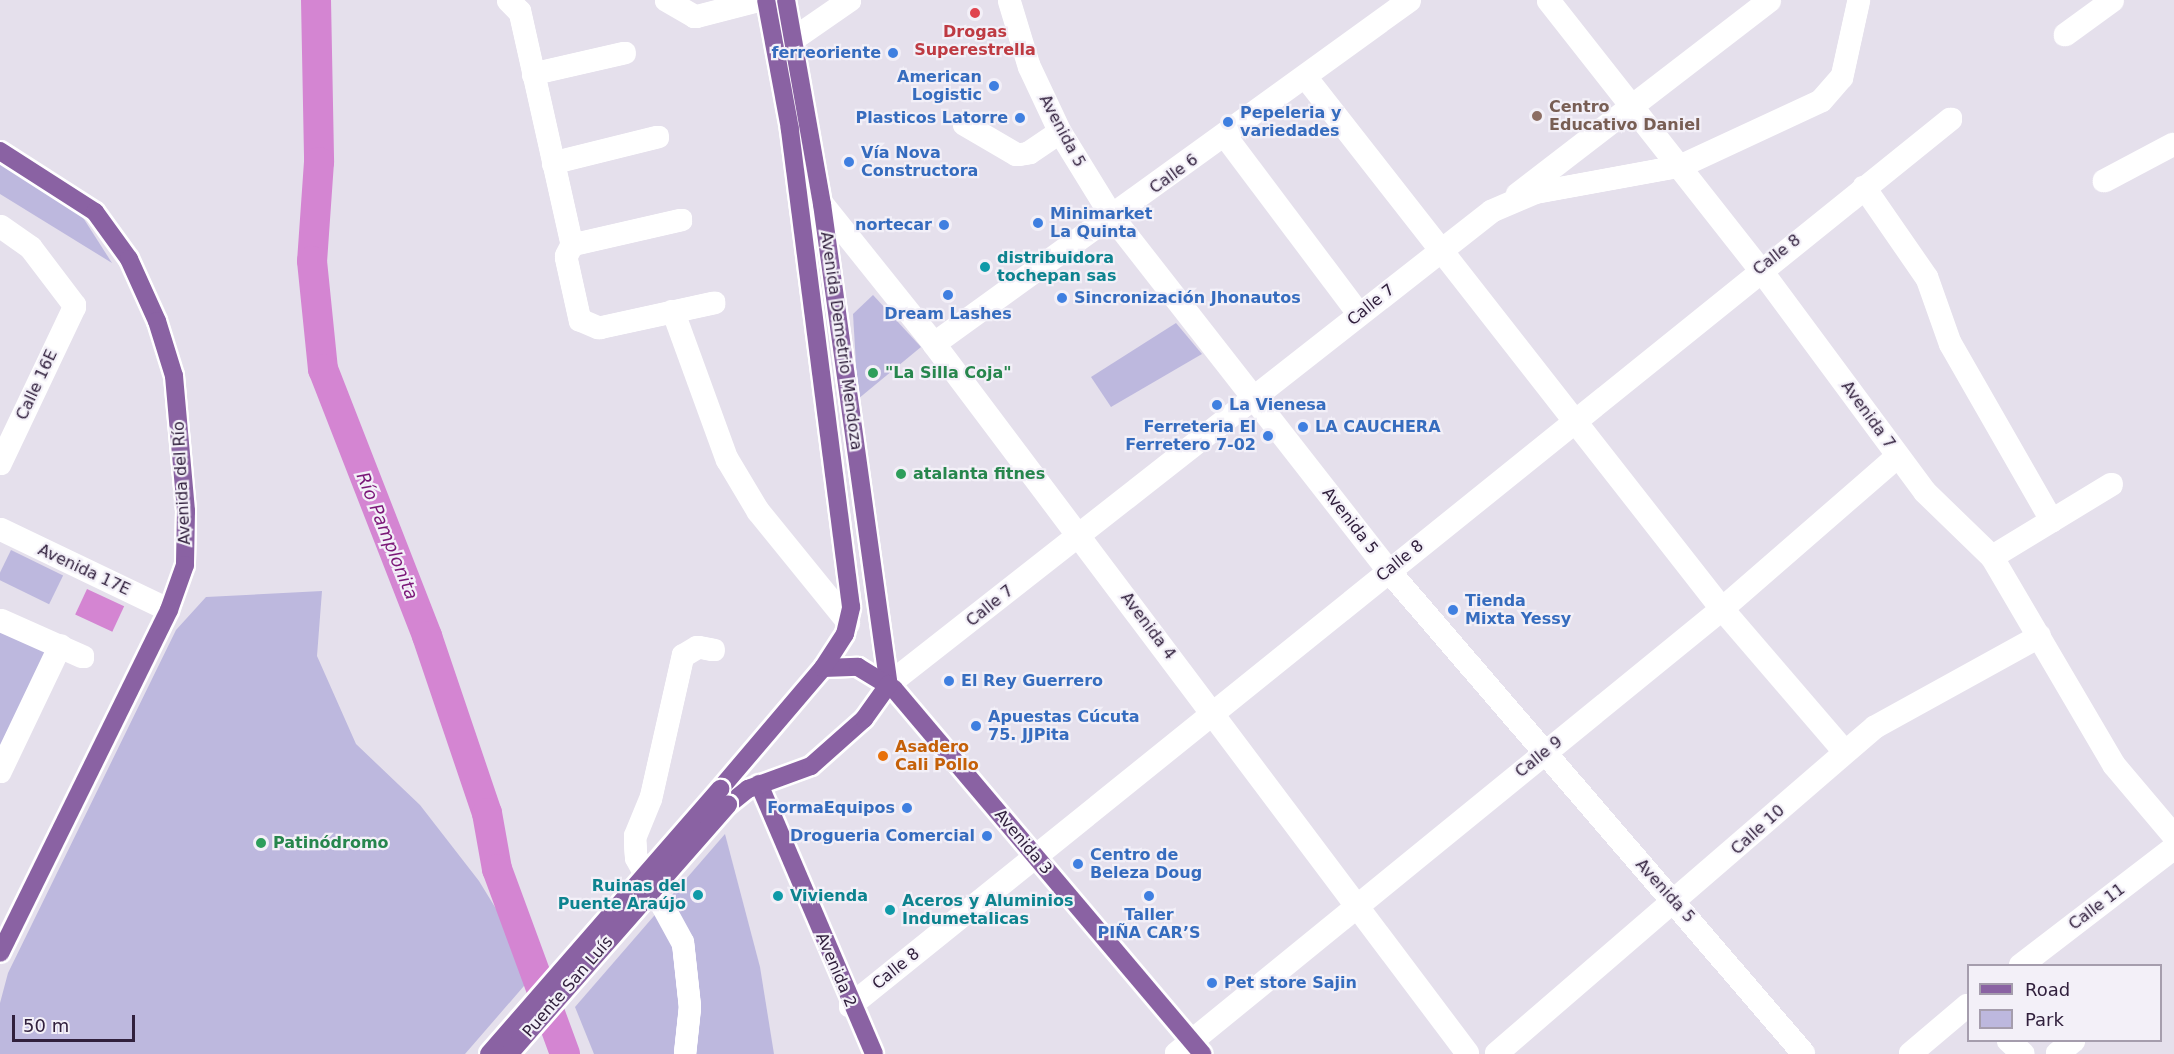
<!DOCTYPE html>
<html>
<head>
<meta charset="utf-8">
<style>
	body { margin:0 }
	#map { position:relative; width:2174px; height:1054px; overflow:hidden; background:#e5e0ec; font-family:"DejaVu Sans",sans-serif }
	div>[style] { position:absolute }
	.green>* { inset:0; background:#bdb8de; transform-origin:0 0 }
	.water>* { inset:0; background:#d485d2; transform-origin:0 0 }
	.river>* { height:30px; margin:-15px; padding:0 15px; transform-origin:15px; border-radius:15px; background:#d485d2 }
	.roads { filter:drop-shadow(2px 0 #fff) drop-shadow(-2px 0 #fff) drop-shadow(0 2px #fff) drop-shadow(0 -2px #fff) }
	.minor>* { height:18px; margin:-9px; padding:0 9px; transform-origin:9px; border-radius:9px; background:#fff }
	.major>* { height:18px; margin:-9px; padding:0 9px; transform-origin:9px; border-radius:9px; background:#8a62a3 }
	.bridges { filter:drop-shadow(2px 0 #fff) drop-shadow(-2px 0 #fff) drop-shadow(0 2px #fff) drop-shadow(0 -2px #fff) }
	.major-bridge>* { height:18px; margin:-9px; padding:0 9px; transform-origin:9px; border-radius:9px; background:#8a62a3 }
	.dots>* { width:16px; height:16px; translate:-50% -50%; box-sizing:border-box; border:3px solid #f3f0f8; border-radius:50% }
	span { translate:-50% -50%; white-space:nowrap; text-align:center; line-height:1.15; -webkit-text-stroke:4.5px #f3f0f8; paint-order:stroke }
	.health-label { font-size:16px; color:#be3a42; font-weight:700 }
	.shop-label { font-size:16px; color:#366cbe; font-weight:700 }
	.right { translate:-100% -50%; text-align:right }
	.left { translate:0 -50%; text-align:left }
	.education-label { font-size:16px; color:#785e54; font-weight:700 }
	.street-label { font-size:16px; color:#31203d }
	.culture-label { font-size:16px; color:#0d838f; font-weight:700 }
	.leisure-label { font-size:16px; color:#27864d; font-weight:700 }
	.food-label { font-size:16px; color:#c56008; font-weight:700 }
	.water-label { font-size:18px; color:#7b1778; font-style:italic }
	.legend { position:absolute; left:1967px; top:964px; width:195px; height:78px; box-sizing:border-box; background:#f3f0f8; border:2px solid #a59dad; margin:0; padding:8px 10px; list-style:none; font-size:18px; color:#31203d }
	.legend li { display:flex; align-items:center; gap:12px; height:30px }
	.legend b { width:30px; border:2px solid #a59dad }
	.scale { position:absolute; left:12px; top:1015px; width:123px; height:27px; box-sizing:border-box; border:3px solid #31203d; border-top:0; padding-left:8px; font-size:18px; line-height:21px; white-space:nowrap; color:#31203d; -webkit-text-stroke:4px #f3f0f8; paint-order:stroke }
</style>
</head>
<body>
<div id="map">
	<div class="green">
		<i style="clip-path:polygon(0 154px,75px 205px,112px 263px,0 194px)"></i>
		<i style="clip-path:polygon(873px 295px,921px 347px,858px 399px,853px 314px)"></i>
		<i style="clip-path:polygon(1176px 323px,1202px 354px,1111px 407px,1091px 377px)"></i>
		<i style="left:11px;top:550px;width:58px;height:32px;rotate:26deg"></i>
		<i style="clip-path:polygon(322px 591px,317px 656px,356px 744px,420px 805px,479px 881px,509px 930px,530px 979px,465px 1054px,0 1054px,0 1003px,8px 973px,176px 630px,206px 597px)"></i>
		<i style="clip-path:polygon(0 627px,53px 653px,0 762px)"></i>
		<i style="clip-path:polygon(725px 834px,760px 967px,774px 1054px,594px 1054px,575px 1007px)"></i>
	</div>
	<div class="water">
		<i style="left:87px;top:589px;width:41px;height:28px;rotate:25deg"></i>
	</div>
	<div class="river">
		<i style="left:316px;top:0;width:162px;rotate:88.9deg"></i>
		<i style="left:319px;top:162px;width:99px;rotate:94deg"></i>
		<i style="left:312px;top:261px;width:109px;rotate:84.2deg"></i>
		<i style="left:323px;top:369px;width:287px;rotate:68.7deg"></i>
		<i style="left:427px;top:636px;width:187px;rotate:71.3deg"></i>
		<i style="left:487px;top:813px;width:57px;rotate:79.9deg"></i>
		<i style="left:497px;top:869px;width:197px;rotate:69.8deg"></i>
	</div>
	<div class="roads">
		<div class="minor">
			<i style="left:508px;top:0;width:17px;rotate:45deg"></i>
			<i style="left:520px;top:12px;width:239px;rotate:77.4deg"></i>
			<i style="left:572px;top:245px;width:13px;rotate:117deg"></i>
			<i style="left:566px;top:257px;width:65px;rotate:77.5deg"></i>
			<i style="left:580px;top:320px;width:21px;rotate:23deg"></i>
			<i style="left:599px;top:328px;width:118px;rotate:-12.3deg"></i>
			<i style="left:666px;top:0;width:34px;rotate:30deg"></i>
			<i style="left:695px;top:17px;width:68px;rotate:-14.4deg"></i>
			<i style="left:1009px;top:0;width:69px;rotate:73.1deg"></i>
			<i style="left:1029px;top:66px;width:73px;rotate:64.8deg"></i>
			<i style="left:1060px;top:132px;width:101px;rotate:58.4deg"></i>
			<i style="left:1113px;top:218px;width:447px;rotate:52deg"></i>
			<i style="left:1388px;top:570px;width:638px;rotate:49.32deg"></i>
			<i style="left:1548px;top:0;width:342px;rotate:51.8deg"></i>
			<i style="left:1760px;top:269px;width:277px;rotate:53.5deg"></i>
			<i style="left:1925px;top:492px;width:93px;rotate:44.1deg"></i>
			<i style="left:1992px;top:557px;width:241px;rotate:59.6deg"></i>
			<i style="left:2114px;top:765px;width:93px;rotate:49.8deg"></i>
			<i style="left:2065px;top:35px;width:59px;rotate:-36.1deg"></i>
			<i style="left:795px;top:38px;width:67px;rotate:-34.6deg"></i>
			<i style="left:533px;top:74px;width:94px;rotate:-12.9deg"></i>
			<i style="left:1307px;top:79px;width:673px;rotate:51.94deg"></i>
			<i style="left:1722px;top:609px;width:187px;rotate:49.3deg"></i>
			<i style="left:964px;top:124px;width:61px;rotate:30.3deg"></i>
			<i style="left:1017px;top:155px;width:12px;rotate:-9deg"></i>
			<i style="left:1029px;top:153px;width:37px;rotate:-34deg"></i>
			<i style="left:1226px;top:137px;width:221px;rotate:53.1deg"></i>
			<i style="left:553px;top:163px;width:108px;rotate:-13.9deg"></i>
			<i style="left:2104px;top:181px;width:79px;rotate:-27.9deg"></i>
			<i style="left:1864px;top:187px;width:111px;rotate:55.3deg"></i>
			<i style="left:1927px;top:278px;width:69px;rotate:70.5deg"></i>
			<i style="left:1950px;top:343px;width:205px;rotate:60.2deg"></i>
			<i style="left:1517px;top:195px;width:319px;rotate:-37.6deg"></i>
			<i style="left:822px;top:204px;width:179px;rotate:51.3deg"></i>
			<i style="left:934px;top:344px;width:888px;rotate:53.05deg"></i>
			<i style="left:0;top:226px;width:38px;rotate:35deg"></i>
			<i style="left:31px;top:248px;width:73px;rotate:52.8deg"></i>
			<i style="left:75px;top:306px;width:175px;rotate:115.4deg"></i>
			<i style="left:572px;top:245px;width:112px;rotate:-12.9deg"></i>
			<i style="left:673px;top:311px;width:158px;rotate:70deg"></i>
			<i style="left:727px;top:459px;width:61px;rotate:59.2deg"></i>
			<i style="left:758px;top:511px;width:144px;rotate:50.9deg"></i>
			<i style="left:934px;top:344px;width:587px;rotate:-35.86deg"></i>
			<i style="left:0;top:529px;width:187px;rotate:25.6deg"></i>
			<i style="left:1992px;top:557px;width:140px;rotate:-31.3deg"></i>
			<i style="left:0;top:620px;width:91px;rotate:24deg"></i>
			<i style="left:889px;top:684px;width:766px;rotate:-38.11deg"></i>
			<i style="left:1492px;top:211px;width:46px;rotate:-23.2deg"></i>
			<i style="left:1534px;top:193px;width:149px;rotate:-10.4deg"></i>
			<i style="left:1681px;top:166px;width:154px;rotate:-24.9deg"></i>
			<i style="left:1821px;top:101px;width:32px;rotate:-49deg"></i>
			<i style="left:1842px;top:77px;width:79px;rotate:-77.6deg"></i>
			<i style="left:0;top:772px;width:140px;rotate:-64.5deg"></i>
			<i style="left:2020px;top:966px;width:194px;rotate:-37.5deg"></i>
			<i style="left:850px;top:1006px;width:1414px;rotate:-38.86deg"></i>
			<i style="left:2008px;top:1040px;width:21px;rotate:43deg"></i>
			<i style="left:685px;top:1054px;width:47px;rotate:-83.9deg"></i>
			<i style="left:690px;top:1007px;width:64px;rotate:-96.2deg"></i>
			<i style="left:683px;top:943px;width:98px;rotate:-118.7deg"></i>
			<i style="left:636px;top:857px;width:20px;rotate:-93deg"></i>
			<i style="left:635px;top:837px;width:42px;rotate:-67.7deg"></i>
			<i style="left:651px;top:798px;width:146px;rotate:-77.3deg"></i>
			<i style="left:683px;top:656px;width:17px;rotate:-31deg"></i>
			<i style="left:698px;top:647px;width:16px;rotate:11deg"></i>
			<i style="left:1176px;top:1054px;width:704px;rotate:-39.18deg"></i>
			<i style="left:1722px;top:609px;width:233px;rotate:-41deg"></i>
			<i style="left:1496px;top:1054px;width:501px;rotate:-40.79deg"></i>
			<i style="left:1875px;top:727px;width:188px;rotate:-28.9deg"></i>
			<i style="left:1910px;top:1054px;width:76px;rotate:-40.2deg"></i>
			<i style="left:2057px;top:1054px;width:22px;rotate:-39deg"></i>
		</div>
		<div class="major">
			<i style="left:786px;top:0;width:207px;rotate:80deg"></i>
			<i style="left:822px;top:204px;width:485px;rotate:82.1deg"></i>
			<i style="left:0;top:151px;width:113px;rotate:32.7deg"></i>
			<i style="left:95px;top:212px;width:58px;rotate:54.1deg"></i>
			<i style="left:129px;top:259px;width:68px;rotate:65.7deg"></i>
			<i style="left:157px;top:321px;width:58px;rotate:72.8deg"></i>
			<i style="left:174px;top:376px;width:136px;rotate:84.9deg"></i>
			<i style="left:186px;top:511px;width:54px;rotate:91.1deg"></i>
			<i style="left:185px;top:565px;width:48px;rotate:109.6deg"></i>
			<i style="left:169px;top:610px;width:382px;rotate:116.2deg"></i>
			<i style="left:823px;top:668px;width:35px;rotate:-2deg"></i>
			<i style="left:858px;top:667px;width:42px;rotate:31.4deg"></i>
			<i style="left:894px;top:689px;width:478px;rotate:49.8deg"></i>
			<i style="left:759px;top:784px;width:293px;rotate:66.9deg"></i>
			<i style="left:720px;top:789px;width:159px;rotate:-49.6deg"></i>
			<i style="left:823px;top:668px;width:40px;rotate:-57.1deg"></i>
			<i style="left:845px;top:634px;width:28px;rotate:-77deg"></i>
			<i style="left:851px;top:607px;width:482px;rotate:-97.3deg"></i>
			<i style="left:790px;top:129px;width:131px;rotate:-100.5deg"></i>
			<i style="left:728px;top:805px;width:26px;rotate:-39deg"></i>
			<i style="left:748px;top:789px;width:67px;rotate:-20.1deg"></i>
			<i style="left:811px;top:766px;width:71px;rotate:-41.6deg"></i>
			<i style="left:864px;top:719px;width:43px;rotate:-54.5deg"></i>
		</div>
	</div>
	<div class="bridges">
		<div class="major-bridge">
			<i style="left:489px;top:1054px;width:352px;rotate:-48.9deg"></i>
			<i style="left:509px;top:1054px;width:332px;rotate:-48.7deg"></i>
		</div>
	</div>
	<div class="dots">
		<i style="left:975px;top:13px;background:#e0444e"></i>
		<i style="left:893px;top:53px;background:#3f7fe0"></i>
		<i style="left:994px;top:86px;background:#3f7fe0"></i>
		<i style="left:1537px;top:116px;background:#8d6e63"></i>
		<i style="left:1020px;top:118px;background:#3f7fe0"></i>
		<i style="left:1228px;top:122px;background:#3f7fe0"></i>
		<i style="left:849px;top:162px;background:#3f7fe0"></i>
		<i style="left:1038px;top:223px;background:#3f7fe0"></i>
		<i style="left:944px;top:225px;background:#3f7fe0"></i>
		<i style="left:985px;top:267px;background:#0f9aa8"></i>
		<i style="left:948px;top:295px;background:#3f7fe0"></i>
		<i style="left:1062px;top:298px;background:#3f7fe0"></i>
		<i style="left:873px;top:373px;background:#2e9e5b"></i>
		<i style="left:1217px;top:405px;background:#3f7fe0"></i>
		<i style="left:1303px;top:427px;background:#3f7fe0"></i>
		<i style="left:1268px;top:436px;background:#3f7fe0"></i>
		<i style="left:901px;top:474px;background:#2e9e5b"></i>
		<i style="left:1453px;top:610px;background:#3f7fe0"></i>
		<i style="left:949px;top:681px;background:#3f7fe0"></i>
		<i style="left:976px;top:726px;background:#3f7fe0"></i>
		<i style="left:883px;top:756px;background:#e8710a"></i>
		<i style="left:907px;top:808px;background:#3f7fe0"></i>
		<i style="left:987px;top:836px;background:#3f7fe0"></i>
		<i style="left:261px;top:843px;background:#2e9e5b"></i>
		<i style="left:1078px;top:864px;background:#3f7fe0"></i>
		<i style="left:698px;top:895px;background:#0f9aa8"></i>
		<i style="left:778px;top:896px;background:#0f9aa8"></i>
		<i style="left:1149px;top:896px;background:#3f7fe0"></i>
		<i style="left:890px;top:910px;background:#0f9aa8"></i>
		<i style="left:1212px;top:983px;background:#3f7fe0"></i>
	</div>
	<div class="health-label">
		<span style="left:975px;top:41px">Drogas<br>Superestrella</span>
	</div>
	<div class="shop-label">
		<span class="right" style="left:881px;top:53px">ferreoriente</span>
		<span class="right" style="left:982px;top:86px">American<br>Logistic</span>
		<span class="left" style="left:1240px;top:122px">Pepeleria y<br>variedades</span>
		<span class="right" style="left:1008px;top:118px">Plasticos Latorre</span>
		<span class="left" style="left:861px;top:162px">Vía Nova<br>Constructora</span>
		<span class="left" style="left:1050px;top:223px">Minimarket<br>La Quinta</span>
		<span class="right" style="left:932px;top:225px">nortecar</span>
		<span class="left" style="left:1074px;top:298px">Sincronización Jhonautos</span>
		<span style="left:948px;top:314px">Dream Lashes</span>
		<span class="left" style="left:1229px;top:405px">La Vienesa</span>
		<span class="right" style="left:1256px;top:436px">Ferreteria El<br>Ferretero 7-02</span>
		<span class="left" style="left:1315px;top:427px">LA CAUCHERA</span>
		<span class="left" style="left:1465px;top:610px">Tienda<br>Mixta Yessy</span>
		<span class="left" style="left:961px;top:681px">El Rey Guerrero</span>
		<span class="left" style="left:988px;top:726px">Apuestas Cúcuta<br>75. JJPita</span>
		<span class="right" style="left:895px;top:808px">FormaEquipos</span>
		<span class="right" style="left:975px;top:836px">Drogueria Comercial</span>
		<span class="left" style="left:1090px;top:864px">Centro de<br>Beleza Doug</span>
		<span style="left:1149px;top:924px">Taller<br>PIÑA CAR’S</span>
		<span class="left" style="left:1224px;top:983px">Pet store Sajin</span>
	</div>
	<div class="education-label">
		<span class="left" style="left:1549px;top:116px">Centro<br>Educativo Daniel</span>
	</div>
	<div class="street-label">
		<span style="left:1062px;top:131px;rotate:62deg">Avenida 5</span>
		<span style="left:1174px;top:174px;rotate:-36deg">Calle 6</span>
		<span style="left:1777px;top:255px;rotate:-38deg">Calle 8</span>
		<span style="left:1371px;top:305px;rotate:-39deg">Calle 7</span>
		<span style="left:841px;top:341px;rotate:82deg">Avenida Demetrio Mendoza</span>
		<span style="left:37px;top:385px;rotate:-65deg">Calle 16E</span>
		<span style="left:1868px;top:415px;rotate:54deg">Avenida 7</span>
		<span style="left:182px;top:483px;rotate:-93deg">Avenida del Río</span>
		<span style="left:1350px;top:521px;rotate:52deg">Avenida 5</span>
		<span style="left:1400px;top:561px;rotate:-39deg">Calle 8</span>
		<span style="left:84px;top:570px;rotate:25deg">Avenida 17E</span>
		<span style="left:990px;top:606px;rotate:-39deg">Calle 7</span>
		<span style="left:1148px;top:626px;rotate:53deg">Avenida 4</span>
		<span style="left:1539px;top:757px;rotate:-39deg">Calle 9</span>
		<span style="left:1758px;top:830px;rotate:-42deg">Calle 10</span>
		<span style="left:1023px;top:842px;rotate:50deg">Avenida 3</span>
		<span style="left:1665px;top:891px;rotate:48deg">Avenida 5</span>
		<span style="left:2097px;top:907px;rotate:-37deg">Calle 11</span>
		<span style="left:896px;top:969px;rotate:-39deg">Calle 8</span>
		<span style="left:836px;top:970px;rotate:67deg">Avenida 2</span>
		<span style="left:568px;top:987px;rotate:-49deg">Puente San Luís</span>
	</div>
	<div class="culture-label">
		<span class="left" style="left:997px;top:267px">distribuidora<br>tochepan sas</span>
		<span class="right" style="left:686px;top:895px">Ruinas del<br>Puente Araújo</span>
		<span class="left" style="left:790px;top:896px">Vivienda</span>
		<span class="left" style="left:902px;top:910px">Aceros y Aluminios<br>Indumetalicas</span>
	</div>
	<div class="leisure-label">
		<span class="left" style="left:885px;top:373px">"La Silla Coja"</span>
		<span class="left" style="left:913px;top:474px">atalanta fitnes</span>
		<span class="left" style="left:273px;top:843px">Patinódromo</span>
	</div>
	<div class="food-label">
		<span class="left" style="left:895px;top:756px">Asadero<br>Cali Pollo</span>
	</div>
	<div class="water-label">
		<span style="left:387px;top:536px;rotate:68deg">Río Pamplonita</span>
	</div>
	<ul class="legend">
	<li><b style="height:8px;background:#8a62a3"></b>Road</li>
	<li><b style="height:16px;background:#bdb8de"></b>Park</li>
	</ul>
	<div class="scale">50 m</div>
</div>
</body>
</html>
